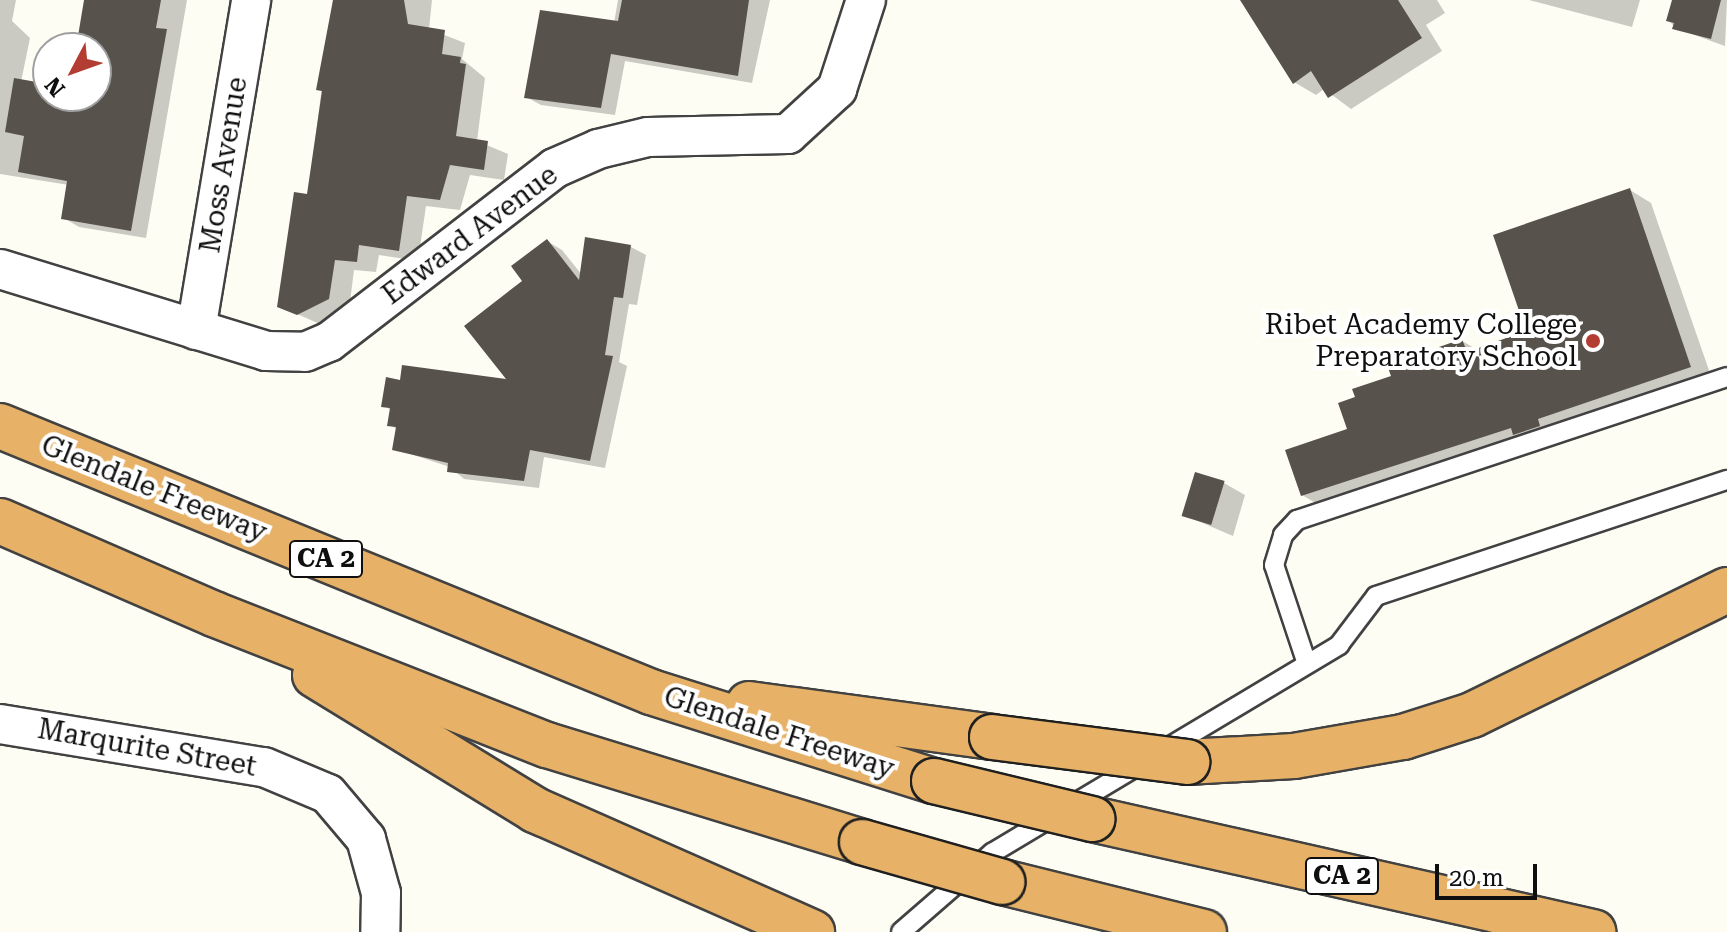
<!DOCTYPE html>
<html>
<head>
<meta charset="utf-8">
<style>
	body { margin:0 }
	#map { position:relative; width:1727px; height:932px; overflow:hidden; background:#fefdf3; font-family:"Roboto Serif",serif }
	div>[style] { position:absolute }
	.shadow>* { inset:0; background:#0003 }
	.building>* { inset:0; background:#57524c; transform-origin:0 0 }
	.roads { filter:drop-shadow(2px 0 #424242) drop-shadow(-2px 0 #424242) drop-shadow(0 2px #424242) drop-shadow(0 -2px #424242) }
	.lane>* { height:18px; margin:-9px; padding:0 9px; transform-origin:9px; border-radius:9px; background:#fff }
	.street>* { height:38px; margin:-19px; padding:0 19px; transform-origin:19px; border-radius:19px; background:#fff }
	.highway>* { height:44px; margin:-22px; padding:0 22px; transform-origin:22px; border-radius:22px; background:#e7b267 }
	.bridges { filter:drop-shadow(2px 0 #202020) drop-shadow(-2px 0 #202020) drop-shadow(0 2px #202020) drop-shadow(0 -2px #202020) }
	.highway-bridge>* { height:44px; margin:-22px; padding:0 22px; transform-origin:22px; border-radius:22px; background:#e7b267 }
	.dots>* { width:22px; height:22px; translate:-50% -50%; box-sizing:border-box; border:4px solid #fff; border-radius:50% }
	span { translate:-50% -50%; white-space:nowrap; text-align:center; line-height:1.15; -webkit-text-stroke:8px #fff; paint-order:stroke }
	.shield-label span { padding:2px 6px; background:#fff; border:2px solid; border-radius:6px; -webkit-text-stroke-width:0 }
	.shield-label { font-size:26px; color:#0f0f0f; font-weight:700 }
	.street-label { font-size:28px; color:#0f0f0f }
	.poi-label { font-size:28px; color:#0f0f0f }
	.right { translate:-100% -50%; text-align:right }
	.north { position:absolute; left:32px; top:32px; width:80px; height:80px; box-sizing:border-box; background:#fff; border:2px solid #9f9f9f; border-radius:50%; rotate:229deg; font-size:22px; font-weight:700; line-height:32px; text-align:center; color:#0f0f0f }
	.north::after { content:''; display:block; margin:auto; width:28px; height:36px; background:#b33d33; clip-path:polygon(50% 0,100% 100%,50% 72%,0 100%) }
	.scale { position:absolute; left:1435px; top:864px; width:102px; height:36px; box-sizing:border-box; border:4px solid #0f0f0f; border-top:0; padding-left:10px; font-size:24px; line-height:28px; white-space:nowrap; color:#0f0f0f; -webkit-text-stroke:6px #fff; paint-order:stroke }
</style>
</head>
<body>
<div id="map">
	<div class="shadow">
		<i style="clip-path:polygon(0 0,16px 0,12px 21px,30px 38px,21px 82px,48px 86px,48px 96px,96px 96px,96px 48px,78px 48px,86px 0,187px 0,146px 238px,79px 227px,64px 218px,69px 185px,0 174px)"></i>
		<i style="clip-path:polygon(333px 0,432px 0,429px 29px,465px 43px,462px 59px,485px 78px,477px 141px,508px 154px,504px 180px,470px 175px,460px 210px,426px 206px,418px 261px,379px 255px,376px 272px,354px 270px,349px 310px,322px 325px,279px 306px,308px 196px)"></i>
		<i style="clip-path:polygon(618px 0,770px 0,752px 83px,625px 61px,615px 115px,541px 105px,526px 97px,614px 23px)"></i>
		<i style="clip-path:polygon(1242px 0,1437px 0,1445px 13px,1426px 25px,1442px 51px,1351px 109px,1324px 89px,1316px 95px,1294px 82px)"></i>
		<i style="clip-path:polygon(1529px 0,1640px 0,1632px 27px)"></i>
		<i style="clip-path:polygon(1674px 0,1727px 0,1725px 46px,1675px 28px,1669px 20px)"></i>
		<i style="clip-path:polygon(1630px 190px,1651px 203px,1712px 379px,1324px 508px,1302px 495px,1393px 377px,1462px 341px,1478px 350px,1528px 332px)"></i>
		<i style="clip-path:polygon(587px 240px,631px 247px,646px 255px,637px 305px,629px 304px,619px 362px,627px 366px,605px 468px,544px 457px,539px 488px,464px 479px,450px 467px,395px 449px,397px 429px,390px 425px,391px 410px,384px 406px,402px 382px,510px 382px,525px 281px,547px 241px,562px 250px,582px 275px)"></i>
		<i style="clip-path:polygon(1224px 483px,1245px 495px,1233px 536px,1184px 515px)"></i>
	</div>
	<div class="building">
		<i style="clip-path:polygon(84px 0,161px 0,156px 28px,167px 29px,131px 231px,61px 219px,67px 181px,18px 172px,24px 136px,5px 132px,14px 78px,48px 84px,48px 96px,96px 96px,96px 48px,76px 48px)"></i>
		<i style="clip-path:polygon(333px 0,404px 0,408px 24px,445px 30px,442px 54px,461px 57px,460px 63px,466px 64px,456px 136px,488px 141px,484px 170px,450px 165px,440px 200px,407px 196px,399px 251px,359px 245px,357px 262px,335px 260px,329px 299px,297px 315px,277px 307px,294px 192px,307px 194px,322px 91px,316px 90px)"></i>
		<i style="clip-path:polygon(622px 0,749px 0,738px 76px,611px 54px,601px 108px,524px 98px,540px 10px,618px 21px)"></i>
		<i style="clip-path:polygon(1240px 0,1398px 0,1422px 38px,1328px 98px,1311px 71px,1293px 84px)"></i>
		<i style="clip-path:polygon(1672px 0,1721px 0,1711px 39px,1672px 29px,1674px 23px,1666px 21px)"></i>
		<i style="clip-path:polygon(1630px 188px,1691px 367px,1538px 419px,1540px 426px,1513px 435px,1511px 428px,1301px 496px,1285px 450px,1347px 429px,1338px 403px,1355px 397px,1352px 389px,1391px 376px,1387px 365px,1462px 339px,1467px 352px,1526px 331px,1493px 235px)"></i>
		<i style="clip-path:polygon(585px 237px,631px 245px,623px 298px,614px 297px,605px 355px,613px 356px,590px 461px,530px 450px,524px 481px,447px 472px,448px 463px,392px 450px,396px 427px,387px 426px,390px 408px,381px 407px,386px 377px,400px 380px,402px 365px,506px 379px,464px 326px,522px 281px,511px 266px,547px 239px,579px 280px)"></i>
		<i style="left:1195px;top:472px;width:31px;height:46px;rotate:17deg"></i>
	</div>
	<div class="roads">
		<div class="lane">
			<i style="left:1306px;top:661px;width:101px;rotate:-108.4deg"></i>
			<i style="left:1274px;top:565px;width:31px;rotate:-73deg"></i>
			<i style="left:1283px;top:535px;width:21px;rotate:-47deg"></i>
			<i style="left:1297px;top:520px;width:453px;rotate:-18.4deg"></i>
			<i style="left:901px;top:932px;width:121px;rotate:-41deg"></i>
			<i style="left:992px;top:853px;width:405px;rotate:-30.9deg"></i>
			<i style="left:1339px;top:645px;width:61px;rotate:-52.9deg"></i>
			<i style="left:1376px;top:596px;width:370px;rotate:-18.3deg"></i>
		</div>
		<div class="street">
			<i style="left:0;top:269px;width:278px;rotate:17.1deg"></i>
			<i style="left:266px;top:351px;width:39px;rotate:1deg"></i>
			<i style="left:305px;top:352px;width:26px;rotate:-23deg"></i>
			<i style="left:329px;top:342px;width:285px;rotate:-37.6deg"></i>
			<i style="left:555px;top:168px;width:47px;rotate:-23.8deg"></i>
			<i style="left:598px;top:149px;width:51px;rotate:-13.5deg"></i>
			<i style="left:648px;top:137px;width:140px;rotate:-1.2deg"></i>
			<i style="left:788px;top:134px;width:67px;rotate:-42.6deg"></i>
			<i style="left:837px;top:89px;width:94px;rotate:-72deg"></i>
			<i style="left:196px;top:330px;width:335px;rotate:-80.5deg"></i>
			<i style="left:0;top:724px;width:267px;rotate:9.3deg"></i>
			<i style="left:264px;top:767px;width:69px;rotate:22.9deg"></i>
			<i style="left:328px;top:794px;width:59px;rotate:49.8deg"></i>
			<i style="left:366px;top:839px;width:56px;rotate:74.5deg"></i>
			<i style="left:381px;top:893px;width:39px;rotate:91deg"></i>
		</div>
		<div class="highway">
			<i style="left:0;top:426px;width:703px;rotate:22.23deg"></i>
			<i style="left:651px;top:692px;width:297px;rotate:17.5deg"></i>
			<i style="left:0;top:521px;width:233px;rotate:23.5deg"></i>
			<i style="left:214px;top:614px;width:358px;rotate:21.5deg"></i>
			<i style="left:547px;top:745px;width:330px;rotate:17.1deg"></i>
			<i style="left:315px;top:675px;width:258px;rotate:31.5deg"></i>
			<i style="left:535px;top:810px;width:303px;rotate:23.8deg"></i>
			<i style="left:749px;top:704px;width:245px;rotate:7.7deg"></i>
			<i style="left:1187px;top:762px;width:107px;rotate:-3.2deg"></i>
			<i style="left:1294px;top:756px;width:111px;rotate:-9.9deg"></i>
			<i style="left:1403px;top:737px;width:72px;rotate:-17.7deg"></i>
			<i style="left:1472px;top:715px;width:284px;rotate:-26.1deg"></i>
			<i style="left:1092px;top:819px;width:514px;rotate:12.71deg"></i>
			<i style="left:1002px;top:882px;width:208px;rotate:13.9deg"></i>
		</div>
	</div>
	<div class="bridges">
		<div class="highway-bridge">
			<i style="left:992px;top:737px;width:197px;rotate:7.3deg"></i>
			<i style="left:934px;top:781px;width:163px;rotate:13.5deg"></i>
			<i style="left:862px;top:842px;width:146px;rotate:15.9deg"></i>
		</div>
	</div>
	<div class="dots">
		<i style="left:1593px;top:341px;background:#b33d33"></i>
	</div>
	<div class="shield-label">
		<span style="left:326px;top:559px">CA 2</span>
		<span style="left:1342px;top:876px">CA 2</span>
	</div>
	<div class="street-label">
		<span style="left:224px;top:165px;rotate:-81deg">Moss Avenue</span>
		<span style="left:470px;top:235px;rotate:-37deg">Edward Avenue</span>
		<span style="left:154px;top:489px;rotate:22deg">Glendale Freeway</span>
		<span style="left:779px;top:733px;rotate:18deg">Glendale Freeway</span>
		<span style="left:147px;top:748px;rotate:10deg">Marqurite Street</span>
	</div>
	<div class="poi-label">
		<span class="right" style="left:1577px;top:341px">Ribet Academy College<br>Preparatory School</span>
	</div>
	<div class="north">N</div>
	<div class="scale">20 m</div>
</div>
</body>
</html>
